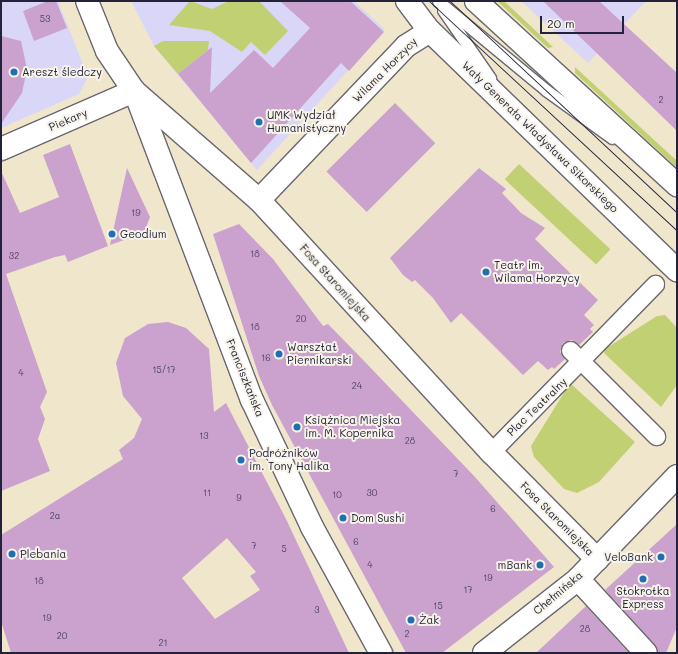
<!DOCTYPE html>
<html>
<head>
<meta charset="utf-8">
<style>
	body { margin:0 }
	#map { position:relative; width:678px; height:654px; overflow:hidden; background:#f0e6cc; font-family:Mali,sans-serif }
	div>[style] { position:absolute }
	.built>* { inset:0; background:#d9d6f7 }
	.green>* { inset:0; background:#c1d073; transform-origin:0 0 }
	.building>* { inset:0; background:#caa2cd; transform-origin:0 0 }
	.roads { filter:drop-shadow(1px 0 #6a676e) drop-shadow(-1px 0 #6a676e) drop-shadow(0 1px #6a676e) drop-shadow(0 -1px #6a676e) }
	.service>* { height:11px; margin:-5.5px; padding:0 5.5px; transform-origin:5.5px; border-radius:5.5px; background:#fff }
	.pedestrian>* { height:17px; margin:-8.5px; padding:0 8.5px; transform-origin:8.5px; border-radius:8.5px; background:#fff }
	.minor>* { height:22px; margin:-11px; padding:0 11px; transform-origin:11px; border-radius:11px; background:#fff }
	.tertiary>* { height:22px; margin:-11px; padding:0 11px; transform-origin:11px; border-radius:11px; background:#fff }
	.tram>* { height:1px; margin:-0.5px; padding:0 0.5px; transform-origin:0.5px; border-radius:0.5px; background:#22223b }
	.dots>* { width:11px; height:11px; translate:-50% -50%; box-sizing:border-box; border:2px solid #f7f3e8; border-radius:50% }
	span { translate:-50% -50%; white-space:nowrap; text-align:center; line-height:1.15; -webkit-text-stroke:4px #f7f3e8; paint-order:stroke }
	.number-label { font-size:9px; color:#4c4260 }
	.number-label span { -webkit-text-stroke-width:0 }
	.street-label { font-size:11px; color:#22223b }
	.poi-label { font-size:11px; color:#22223b }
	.left { translate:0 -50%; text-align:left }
	.right { translate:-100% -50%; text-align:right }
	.frame { position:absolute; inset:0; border:2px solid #22223b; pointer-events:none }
	.scale { position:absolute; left:540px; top:16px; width:84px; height:18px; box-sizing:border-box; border:2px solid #22223b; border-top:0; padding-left:5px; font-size:12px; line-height:14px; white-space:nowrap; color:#22223b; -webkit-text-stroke:3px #f7f3e8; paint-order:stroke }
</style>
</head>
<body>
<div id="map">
	<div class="built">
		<i style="clip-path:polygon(1px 1px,58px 1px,88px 77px,79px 94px,1px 128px)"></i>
		<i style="clip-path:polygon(131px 1px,354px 1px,385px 30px,257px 170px,154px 46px)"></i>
		<i style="clip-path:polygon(521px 1px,646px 1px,588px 63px)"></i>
	</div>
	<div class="green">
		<i style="clip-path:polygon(190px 1px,212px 9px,229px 1px,259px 1px,288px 31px,265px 55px,251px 42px,242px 52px,210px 31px,169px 25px)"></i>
		<i style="clip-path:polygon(497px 1px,504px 1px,553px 47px,548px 48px)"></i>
		<i style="clip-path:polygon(163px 41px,209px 41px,208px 50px,178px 74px,154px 46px)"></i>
		<i style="clip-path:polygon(575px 67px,677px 161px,677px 168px,575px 73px)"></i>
		<i style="left:519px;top:164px;width:125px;height:21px;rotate:43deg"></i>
		<i style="clip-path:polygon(665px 315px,677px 328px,677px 385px,661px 407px,604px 353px,605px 349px,657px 316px)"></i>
		<i style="clip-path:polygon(570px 383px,635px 442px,599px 482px,577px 493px,564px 489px,534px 457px,531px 446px)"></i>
	</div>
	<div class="building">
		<i style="clip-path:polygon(48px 1px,56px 1px,67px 28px,34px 41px,23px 11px)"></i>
		<i style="clip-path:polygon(280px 1px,350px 1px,384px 32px,349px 71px,341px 63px,251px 163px,178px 74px,212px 47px,210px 93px,254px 50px,273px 68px,310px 28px)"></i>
		<i style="clip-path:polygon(543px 1px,599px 1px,677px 73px,677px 131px)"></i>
		<i style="clip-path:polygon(1px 36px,21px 41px,27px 69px,22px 93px,1px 124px)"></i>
		<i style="left:395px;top:103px;width:57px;height:97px;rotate:45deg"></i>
		<i style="clip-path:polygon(70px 144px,108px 246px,68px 262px,65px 255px,55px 257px,6px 274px,47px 392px,40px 407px,45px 419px,38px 439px,50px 471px,1px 491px,1px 171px,20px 213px,59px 197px,43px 155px)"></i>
		<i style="clip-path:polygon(127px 168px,150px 217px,144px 233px,110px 245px)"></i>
		<i style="clip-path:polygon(479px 168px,506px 189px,502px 193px,521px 213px,545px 228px,535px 239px,598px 300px,584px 315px,594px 325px,590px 329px,593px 332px,579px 345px,572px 340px,563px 343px,560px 352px,565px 359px,554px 369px,552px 367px,548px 370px,538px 361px,523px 375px,461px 313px,451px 323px,433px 298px,415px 280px,412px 282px,403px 275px,390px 258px)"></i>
		<i style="clip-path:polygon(239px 224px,273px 259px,323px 326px,328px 324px,366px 363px,475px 477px,554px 567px,442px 653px,406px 653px,272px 405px,259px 376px,213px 234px)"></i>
		<i style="clip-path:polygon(evenodd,168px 322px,186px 328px,209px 349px,214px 412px,226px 403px,286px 519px,349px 653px,11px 653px,1px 621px,1px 535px,123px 459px,119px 450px,134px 438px,142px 419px,123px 396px,116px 363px,125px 338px,148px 324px,168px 322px,227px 538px,256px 572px,250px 576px,260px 590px,215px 619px,182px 578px,227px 538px)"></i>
		<i style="clip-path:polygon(677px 524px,677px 627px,666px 653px,658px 653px,655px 645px,605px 590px)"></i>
		<i style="clip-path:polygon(586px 606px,629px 653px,536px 653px)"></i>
	</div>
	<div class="roads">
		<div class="service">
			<i style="left:438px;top:1px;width:141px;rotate:39.5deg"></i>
			<i style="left:547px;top:91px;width:80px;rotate:35.9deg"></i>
			<i style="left:443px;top:10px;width:83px;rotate:55.3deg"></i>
		</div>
		<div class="pedestrian">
			<i style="left:570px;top:350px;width:122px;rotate:45deg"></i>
			<i style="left:491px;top:452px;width:235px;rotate:-45.7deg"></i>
		</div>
		<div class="minor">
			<i style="left:87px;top:1px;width:54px;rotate:68.2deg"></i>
			<i style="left:107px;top:51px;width:48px;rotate:56deg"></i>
			<i style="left:134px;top:91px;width:166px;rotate:41.1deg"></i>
			<i style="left:259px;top:200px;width:343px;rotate:47.4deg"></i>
			<i style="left:491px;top:452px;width:151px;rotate:45.3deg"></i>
			<i style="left:136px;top:95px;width:326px;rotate:69.2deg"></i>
			<i style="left:252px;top:400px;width:140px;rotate:64.7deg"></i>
			<i style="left:312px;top:527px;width:144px;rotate:61.3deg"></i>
			<i style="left:1px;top:149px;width:145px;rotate:-23.6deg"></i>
			<i style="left:259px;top:200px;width:213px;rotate:-46.3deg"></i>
			<i style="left:406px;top:46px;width:28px;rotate:-32deg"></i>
			<i style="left:578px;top:579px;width:100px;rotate:47.4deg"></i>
			<i style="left:484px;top:653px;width:120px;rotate:-38.2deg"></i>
			<i style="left:578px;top:579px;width:143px;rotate:-46.1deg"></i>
		</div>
		<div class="tertiary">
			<i style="left:407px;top:1px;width:38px;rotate:53deg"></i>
			<i style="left:430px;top:31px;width:344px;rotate:44.1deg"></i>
			<i style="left:476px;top:1px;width:273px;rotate:42.5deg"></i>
		</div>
	</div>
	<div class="tram">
		<i style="left:429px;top:1px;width:338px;rotate:42.8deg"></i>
		<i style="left:450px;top:1px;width:311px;rotate:43deg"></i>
	</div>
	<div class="dots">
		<i style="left:14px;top:72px;background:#1f6fb2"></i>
		<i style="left:259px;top:122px;background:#1f6fb2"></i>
		<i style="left:112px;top:234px;background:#1f6fb2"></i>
		<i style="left:486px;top:272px;background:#1f6fb2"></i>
		<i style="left:279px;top:354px;background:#1f6fb2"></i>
		<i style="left:297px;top:427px;background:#1f6fb2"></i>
		<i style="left:241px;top:460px;background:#1f6fb2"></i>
		<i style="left:343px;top:518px;background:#1f6fb2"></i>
		<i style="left:12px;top:554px;background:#1f6fb2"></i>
		<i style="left:661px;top:557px;background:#1f6fb2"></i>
		<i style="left:540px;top:565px;background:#1f6fb2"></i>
		<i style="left:643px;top:579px;background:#1f6fb2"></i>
		<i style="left:411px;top:620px;background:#1f6fb2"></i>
	</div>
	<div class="number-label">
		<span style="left:45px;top:19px">53</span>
		<span style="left:661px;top:100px">2</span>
		<span style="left:136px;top:213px">19</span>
		<span style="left:255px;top:254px">18</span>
		<span style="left:14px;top:256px">32</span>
		<span style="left:301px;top:319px">20</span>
		<span style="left:255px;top:327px">18</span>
		<span style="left:266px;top:358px">16</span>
		<span style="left:164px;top:370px">15/17</span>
		<span style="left:21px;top:373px">4</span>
		<span style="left:357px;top:386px">24</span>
		<span style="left:204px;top:436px">13</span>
		<span style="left:410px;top:441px">28</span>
		<span style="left:456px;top:474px">7</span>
		<span style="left:207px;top:493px">11</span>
		<span style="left:372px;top:493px">30</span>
		<span style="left:337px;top:495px">10</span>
		<span style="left:239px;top:498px">9</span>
		<span style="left:493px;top:509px">6</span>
		<span style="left:55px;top:516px">2a</span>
		<span style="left:356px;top:542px">6</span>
		<span style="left:254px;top:546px">7</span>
		<span style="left:284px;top:549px">5</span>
		<span style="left:370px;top:565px">4</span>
		<span style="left:488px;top:578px">19</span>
		<span style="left:39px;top:581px">18</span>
		<span style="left:468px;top:590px">17</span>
		<span style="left:438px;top:606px">15</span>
		<span style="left:317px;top:610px">3</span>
		<span style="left:47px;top:618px">19</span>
		<span style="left:585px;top:629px">28</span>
		<span style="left:407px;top:634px">2</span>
		<span style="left:62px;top:636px">20</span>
		<span style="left:163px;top:643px">21</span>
	</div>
	<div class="street-label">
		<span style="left:385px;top:70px;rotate:-45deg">Wilama Horzycy</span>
		<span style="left:68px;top:120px;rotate:-23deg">Piekary</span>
		<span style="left:540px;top:137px;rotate:44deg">Wały Generała Władysława Sikorskiego</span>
		<span style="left:335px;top:283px;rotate:48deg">Fosa Staromiejska</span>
		<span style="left:245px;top:378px;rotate:68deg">Franciszkańska</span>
		<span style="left:537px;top:407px;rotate:-44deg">Plac Teatralny</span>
		<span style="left:557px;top:519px;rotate:45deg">Fosa Staromiejska</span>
		<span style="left:558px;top:593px;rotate:-40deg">Chełmińska</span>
	</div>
	<div class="poi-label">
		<span class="left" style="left:22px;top:72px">Areszt śledczy</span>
		<span class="left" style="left:267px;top:122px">UMK Wydział<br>Humanistyczny</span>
		<span class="left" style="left:120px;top:234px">Geodium</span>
		<span class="left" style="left:494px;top:272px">Teatr im.<br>Wilama Horzycy</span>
		<span class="left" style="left:287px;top:354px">Warsztat<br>Piernikarski</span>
		<span class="left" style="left:305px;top:427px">Książnica Miejska<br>im. M. Kopernika</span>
		<span class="left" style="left:249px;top:460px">Podróżników<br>im. Tony Halika</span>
		<span class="left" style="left:351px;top:518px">Dom Sushi</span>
		<span class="left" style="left:20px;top:554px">Plebania</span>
		<span class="right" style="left:653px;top:557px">VeloBank</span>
		<span class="right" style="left:532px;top:565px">mBank</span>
		<span style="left:643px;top:598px">Stokrotka<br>Express</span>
		<span class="left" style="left:419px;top:620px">Żak</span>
	</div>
	<div class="frame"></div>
	<div class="scale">20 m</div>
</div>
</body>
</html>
